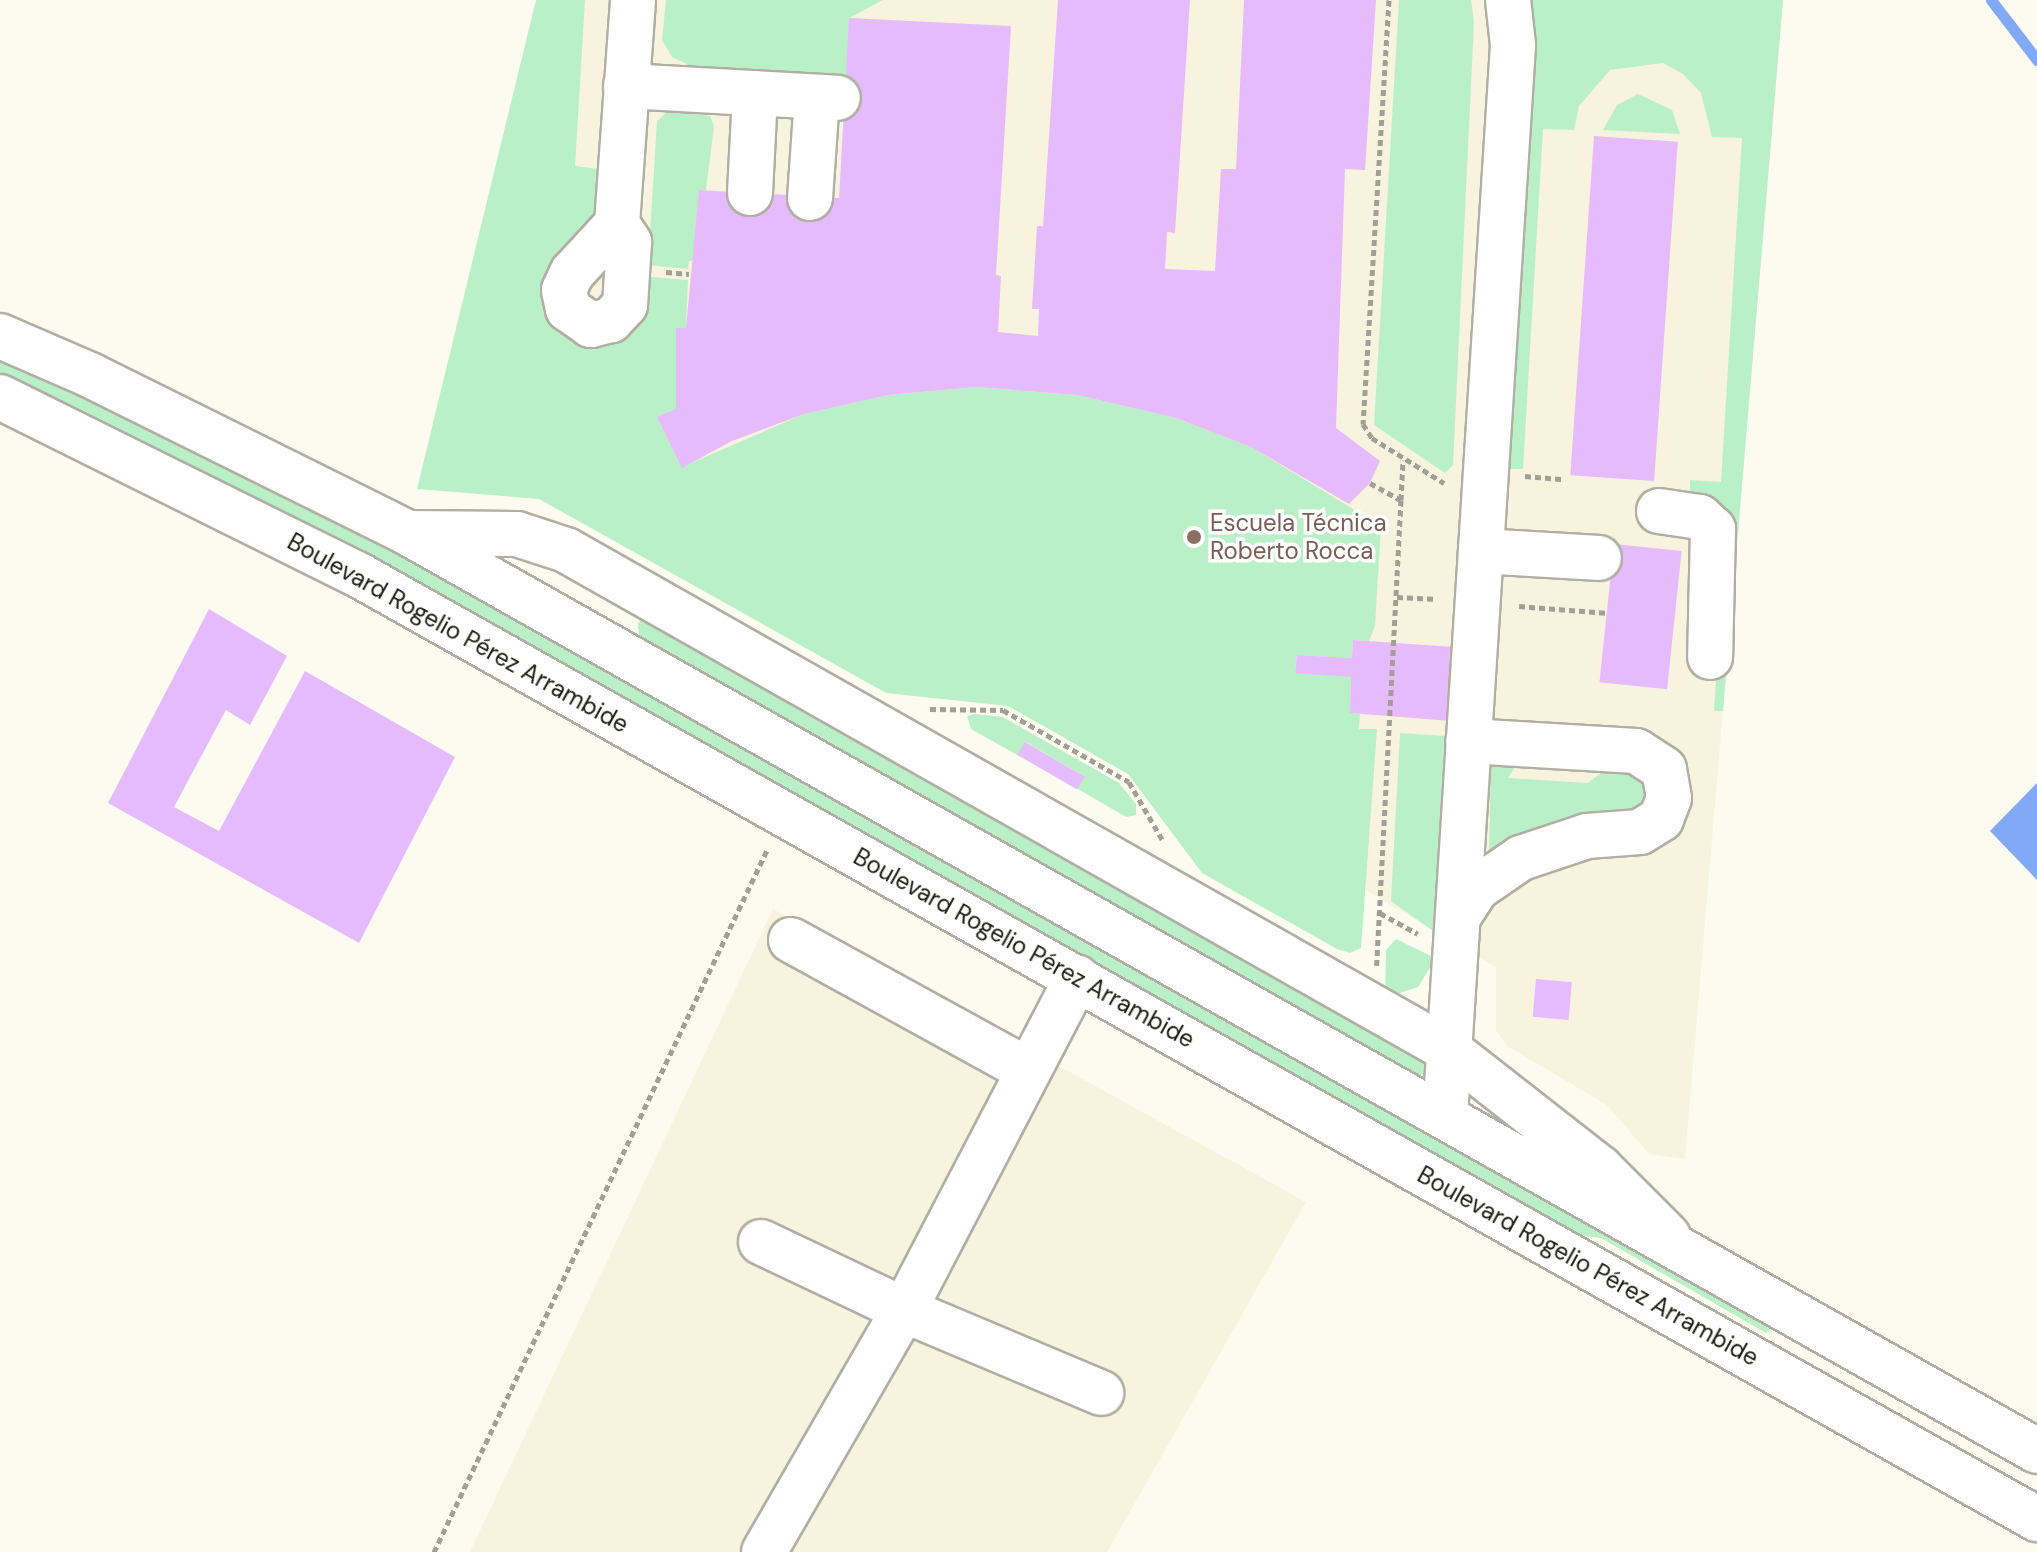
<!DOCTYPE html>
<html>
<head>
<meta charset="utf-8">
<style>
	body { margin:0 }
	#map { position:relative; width:2037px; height:1552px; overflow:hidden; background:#fdfbef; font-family:"DM Sans",sans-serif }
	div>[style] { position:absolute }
	.built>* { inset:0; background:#f7f3df }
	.green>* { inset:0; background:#baf0c7 }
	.water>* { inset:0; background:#82a8f8 }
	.stream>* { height:11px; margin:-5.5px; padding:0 5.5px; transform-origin:5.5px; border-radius:5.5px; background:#82a8f8 }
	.building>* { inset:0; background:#e6bbfd; transform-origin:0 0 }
	.path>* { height:5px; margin-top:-2.5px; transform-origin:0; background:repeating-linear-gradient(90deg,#a19f96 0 6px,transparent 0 10px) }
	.roads { filter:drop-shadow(2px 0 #b1aea3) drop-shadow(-2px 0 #b1aea3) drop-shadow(0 2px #b1aea3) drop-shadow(0 -2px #b1aea3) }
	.minor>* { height:44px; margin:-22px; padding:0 22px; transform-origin:22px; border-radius:22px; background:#fff }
	.major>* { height:44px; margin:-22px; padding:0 22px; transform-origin:22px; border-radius:22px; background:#fff }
	.dots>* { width:22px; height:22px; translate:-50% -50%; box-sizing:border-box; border:4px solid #fff; border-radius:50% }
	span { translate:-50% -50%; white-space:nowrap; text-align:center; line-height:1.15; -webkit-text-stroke:7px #fff; paint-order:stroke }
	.education-label { font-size:24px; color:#785e54 }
	.left { translate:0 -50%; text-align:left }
	.street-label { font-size:24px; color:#1b1a16 }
</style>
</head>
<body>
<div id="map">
	<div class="built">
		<i style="clip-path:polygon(536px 0,1783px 0,1685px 1159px,1649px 1154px,1607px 1105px,1507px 1046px,1496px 1030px,1496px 967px,1367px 891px,1336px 863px,434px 418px)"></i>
		<i style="clip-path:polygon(773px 909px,1306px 1202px,1107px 1552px,470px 1552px)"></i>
	</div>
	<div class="green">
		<i style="clip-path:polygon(536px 0,585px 0,575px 166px,599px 169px,595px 233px,560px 326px,639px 276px,688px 280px,686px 328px,676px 329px,682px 467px,804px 414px,888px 395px,976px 387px,1077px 395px,1176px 418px,1251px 447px,1381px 526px,1375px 626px,1369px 641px,1353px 640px,1352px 658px,1297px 655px,1295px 672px,1351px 677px,1350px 713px,1360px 714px,1359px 729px,1377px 729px,1361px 948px,1350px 953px,1337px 949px,1202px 873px,1128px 774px,1008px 706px,886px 693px,539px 499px,417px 489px)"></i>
		<i style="clip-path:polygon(666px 0,883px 0,849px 18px,847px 86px,686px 73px,687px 64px,672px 57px,662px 40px)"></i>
		<i style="clip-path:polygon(1399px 0,1471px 0,1474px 21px,1453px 465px,1445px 473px,1374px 425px)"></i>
		<i style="clip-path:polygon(1527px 0,1783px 0,1723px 711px,1714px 711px,1727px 507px,1702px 505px,1690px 494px,1690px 480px,1721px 482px,1742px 138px,1712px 137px,1701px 93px,1683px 74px,1663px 63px,1610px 70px,1579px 106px,1574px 130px,1543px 129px,1523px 469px,1507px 469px)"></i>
		<i style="clip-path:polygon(1638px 94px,1672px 110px,1680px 134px,1603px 130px,1617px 105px)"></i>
		<i style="clip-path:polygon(668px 111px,710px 116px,714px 126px,706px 190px,699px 190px,695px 260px,689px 261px,688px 269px,648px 265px,657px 121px)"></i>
		<i style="clip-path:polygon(0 357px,112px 404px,380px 540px,1773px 1327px,1766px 1333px,1601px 1238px,1559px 1233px,0 382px)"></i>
		<i style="clip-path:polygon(647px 615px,1427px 1059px,1423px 1074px,1414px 1078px,639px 639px,638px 623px)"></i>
		<i style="clip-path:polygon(974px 714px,1003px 717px,1119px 783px,1136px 804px,1136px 815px,1126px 817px,1078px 789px,1084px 776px,1026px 742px,1019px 756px,971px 729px,967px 716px)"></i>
		<i style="clip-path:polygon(1400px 733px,1445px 736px,1433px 931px,1391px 901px)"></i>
		<i style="clip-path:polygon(1523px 754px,1508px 778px,1588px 783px,1616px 761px,1642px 767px,1650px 805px,1489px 857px,1491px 759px)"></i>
		<i style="clip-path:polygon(1396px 939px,1433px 957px,1431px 966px,1418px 987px,1385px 998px,1386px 950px)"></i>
	</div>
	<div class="water">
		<i style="clip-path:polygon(2037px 783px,2037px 880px,1990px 831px)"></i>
	</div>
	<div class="stream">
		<i style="left:1991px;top:0;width:76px;rotate:52.5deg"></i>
	</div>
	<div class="building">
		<i style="clip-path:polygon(1058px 0,1190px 0,1175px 233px,1167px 232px,1165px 269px,1215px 271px,1221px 169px,1236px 169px,1244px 0,1376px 0,1365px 170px,1345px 169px,1336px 428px,1380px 461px,1370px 483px,1349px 504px,1251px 447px,1176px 418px,1077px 395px,976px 387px,888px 395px,804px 414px,732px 441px,682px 468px,657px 417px,676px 409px,676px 328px,686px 328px,699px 190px,839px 198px,849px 18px,1011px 26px,996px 275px,1001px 276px,998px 332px,1038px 336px,1039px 309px,1032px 309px,1037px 226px,1043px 226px)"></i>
		<i style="left:1594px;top:136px;width:84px;height:340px;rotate:4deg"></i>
		<i style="left:1614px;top:544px;width:68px;height:139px;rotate:6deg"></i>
		<i style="clip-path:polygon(209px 609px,287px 656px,250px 725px,226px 710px,174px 807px,219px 831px,305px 671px,455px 757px,359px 943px,108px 803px)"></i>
		<i style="clip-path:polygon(1353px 640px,1482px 649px,1476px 723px,1350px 713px,1351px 677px,1295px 673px,1297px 655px,1352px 658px)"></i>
		<i style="left:1025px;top:742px;width:69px;height:15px;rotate:30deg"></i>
		<i style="left:1536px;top:979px;width:36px;height:38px;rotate:5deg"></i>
	</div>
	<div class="path">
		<i style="left:1389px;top:0;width:425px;rotate:93.5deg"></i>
		<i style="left:1363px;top:424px;width:17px;rotate:57deg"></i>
		<i style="left:1372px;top:438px;width:85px;rotate:32deg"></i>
		<i style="left:666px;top:272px;width:23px;rotate:5deg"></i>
		<i style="left:1525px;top:476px;width:38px;rotate:5deg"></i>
		<i style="left:1370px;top:483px;width:35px;rotate:29deg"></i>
		<i style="left:1401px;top:500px;width:466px;rotate:93deg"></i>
		<i style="left:1401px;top:500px;width:40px;rotate:-87.1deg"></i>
		<i style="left:1397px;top:597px;width:40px;rotate:2.9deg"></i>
		<i style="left:1519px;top:606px;width:90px;rotate:4.4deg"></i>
		<i style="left:930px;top:709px;width:73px;rotate:0.8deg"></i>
		<i style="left:1003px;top:710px;width:145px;rotate:29.7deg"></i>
		<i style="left:1129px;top:782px;width:68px;rotate:60deg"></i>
		<i style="left:1380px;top:913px;width:43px;rotate:28.9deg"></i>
		<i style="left:434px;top:1552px;width:779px;rotate:-64.62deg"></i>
	</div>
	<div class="roads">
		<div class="minor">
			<i style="left:626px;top:86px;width:212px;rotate:3.2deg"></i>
			<i style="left:750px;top:193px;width:100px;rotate:-87.1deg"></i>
			<i style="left:810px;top:198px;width:101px;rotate:-86deg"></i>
			<i style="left:617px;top:224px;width:22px;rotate:56deg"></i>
			<i style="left:629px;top:242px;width:63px;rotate:93.6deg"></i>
			<i style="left:625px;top:305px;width:21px;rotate:133deg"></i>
			<i style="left:611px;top:320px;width:21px;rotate:166deg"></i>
			<i style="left:591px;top:325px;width:28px;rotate:-145deg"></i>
			<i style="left:568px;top:309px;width:19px;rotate:-102deg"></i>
			<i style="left:564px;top:290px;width:19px;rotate:-65deg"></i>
			<i style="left:572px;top:273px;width:67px;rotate:-47.4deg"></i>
			<i style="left:617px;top:224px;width:225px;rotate:-85.9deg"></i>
			<i style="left:1659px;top:511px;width:41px;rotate:8.3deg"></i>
			<i style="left:1700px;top:517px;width:18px;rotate:43deg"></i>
			<i style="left:1713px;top:529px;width:128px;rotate:91.3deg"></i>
			<i style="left:408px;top:533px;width:109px;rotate:0.5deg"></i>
			<i style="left:517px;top:534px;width:52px;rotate:18.1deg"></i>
			<i style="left:566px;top:550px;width:1015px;rotate:29.52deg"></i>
			<i style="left:1449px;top:1050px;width:192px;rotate:38deg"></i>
			<i style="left:1600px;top:1168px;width:96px;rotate:45deg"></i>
			<i style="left:1481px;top:551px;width:118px;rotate:3.4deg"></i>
			<i style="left:1460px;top:914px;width:31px;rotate:-57deg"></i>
			<i style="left:1477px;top:888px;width:53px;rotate:-34.3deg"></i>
			<i style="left:1521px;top:858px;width:70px;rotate:-18.4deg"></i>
			<i style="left:1587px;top:836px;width:53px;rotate:-4.3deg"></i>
			<i style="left:1640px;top:832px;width:25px;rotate:-32deg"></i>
			<i style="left:1661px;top:819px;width:22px;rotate:-69deg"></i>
			<i style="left:1669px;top:798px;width:29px;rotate:-100deg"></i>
			<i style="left:1664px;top:769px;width:33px;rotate:-147deg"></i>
			<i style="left:1636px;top:751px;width:168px;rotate:-176.6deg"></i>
			<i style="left:791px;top:940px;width:268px;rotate:28.8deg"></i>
			<i style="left:1445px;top:1117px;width:1074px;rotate:-86.37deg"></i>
			<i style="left:1513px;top:45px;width:45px;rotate:-96.3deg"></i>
			<i style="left:761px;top:1242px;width:158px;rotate:25.4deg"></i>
			<i style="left:904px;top:1310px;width:214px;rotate:22.8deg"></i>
			<i style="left:764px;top:1552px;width:294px;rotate:-60deg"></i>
			<i style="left:911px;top:1297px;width:360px;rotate:-62.5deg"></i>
		</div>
		<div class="major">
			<i style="left:0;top:336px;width:98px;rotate:23.4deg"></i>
			<i style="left:90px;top:375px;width:355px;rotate:26.4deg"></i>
			<i style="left:408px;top:533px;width:1870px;rotate:29.4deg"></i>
			<i style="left:0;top:397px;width:398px;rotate:26.4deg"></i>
			<i style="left:357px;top:574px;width:1928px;rotate:29.36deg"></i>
		</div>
	</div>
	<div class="dots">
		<i style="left:1194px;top:537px;background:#8d6e63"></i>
	</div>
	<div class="education-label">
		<span class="left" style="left:1210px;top:537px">Escuela Técnica<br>Roberto Rocca</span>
	</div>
	<div class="street-label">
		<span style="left:458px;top:633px;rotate:29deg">Boulevard Rogelio Pérez Arrambide</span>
		<span style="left:1024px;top:948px;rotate:29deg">Boulevard Rogelio Pérez Arrambide</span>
		<span style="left:1588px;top:1266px;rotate:29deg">Boulevard Rogelio Pérez Arrambide</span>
	</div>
</div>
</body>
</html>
